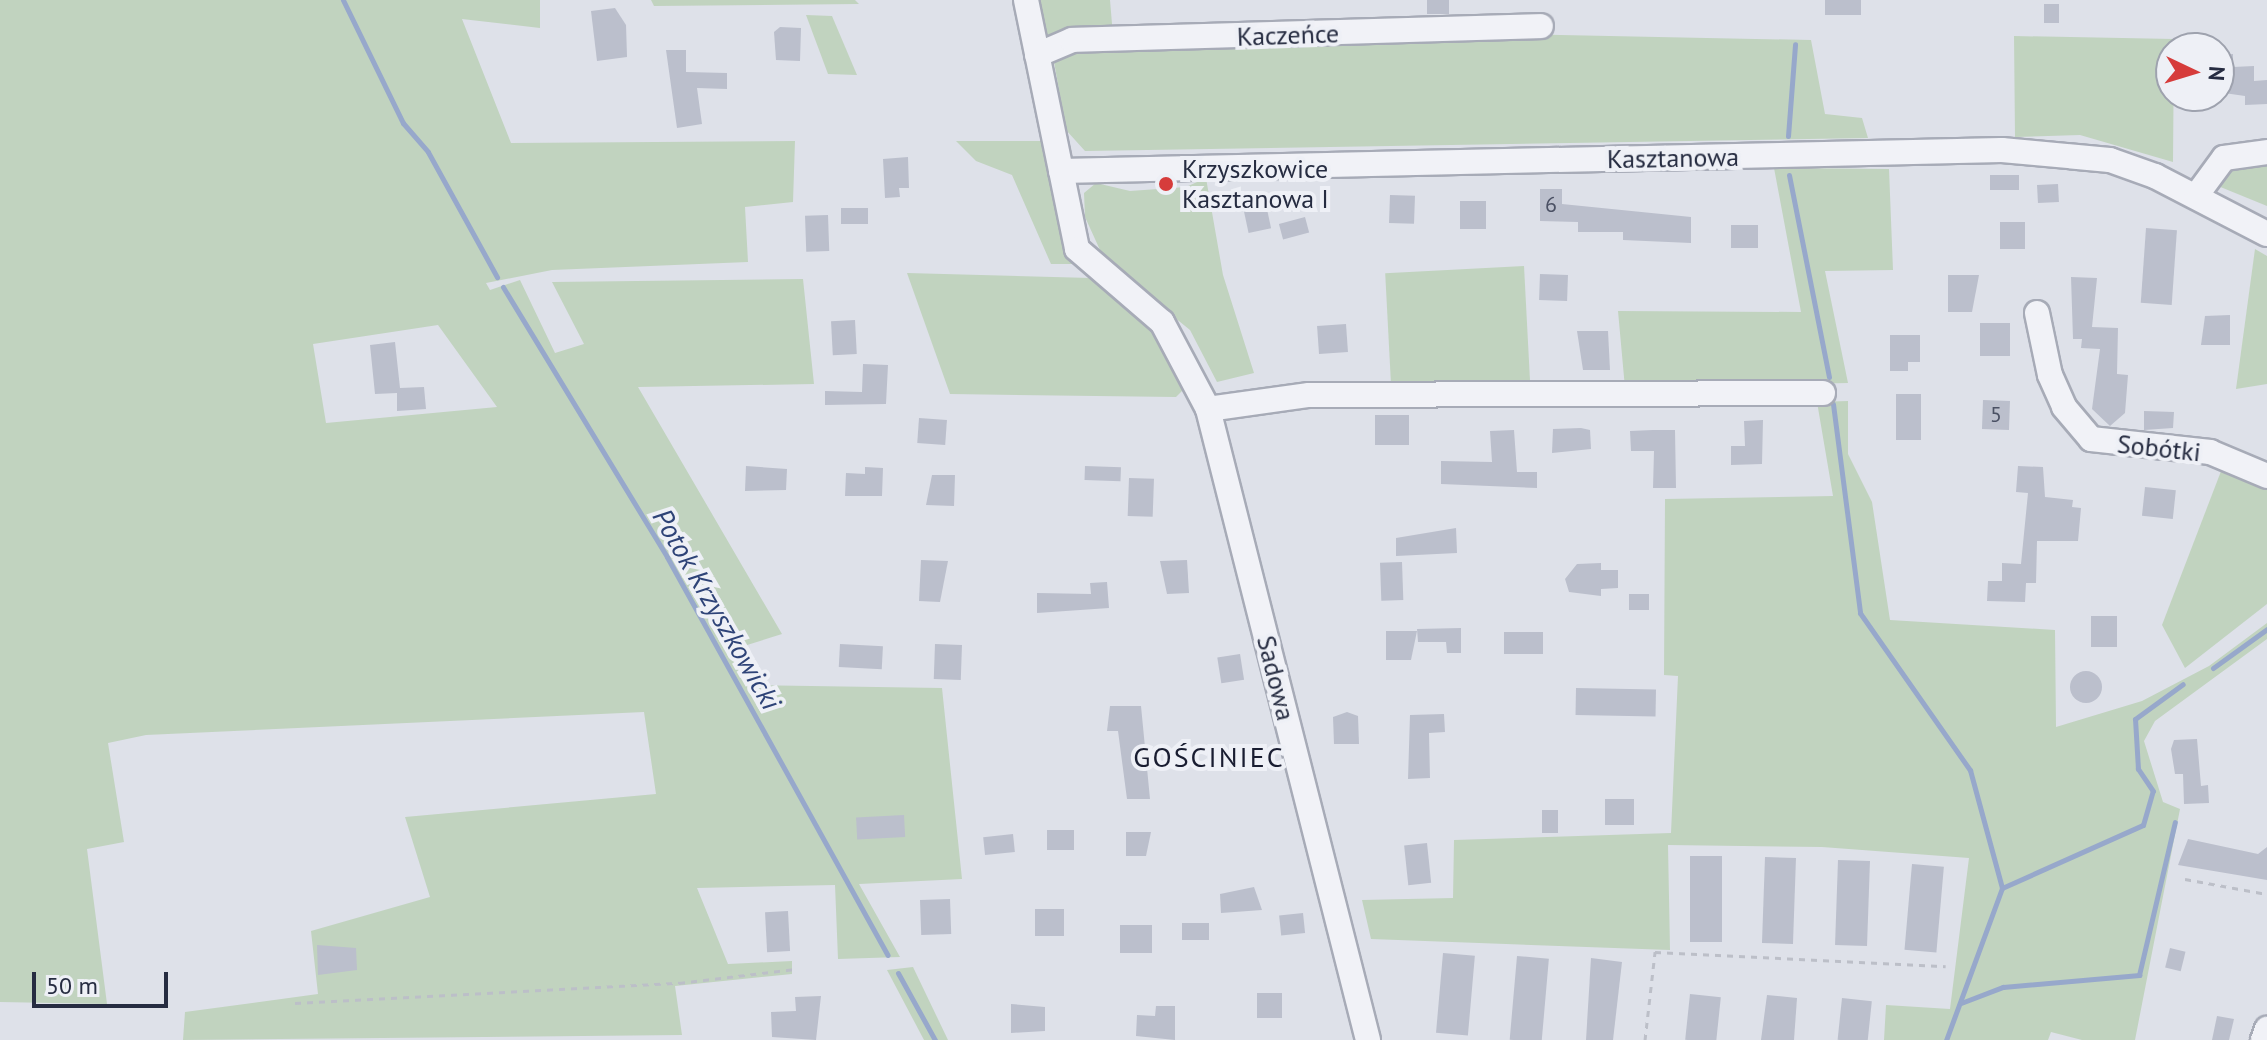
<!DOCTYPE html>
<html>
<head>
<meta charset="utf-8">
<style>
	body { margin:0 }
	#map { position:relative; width:2267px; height:1040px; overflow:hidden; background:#dee1e9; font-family:"PT Sans",sans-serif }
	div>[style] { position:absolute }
	.green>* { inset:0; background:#c1d3bf; transform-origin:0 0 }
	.stream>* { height:5px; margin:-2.5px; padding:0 2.5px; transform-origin:2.5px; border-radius:2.5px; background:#97a8cb }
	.building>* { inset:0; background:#bbbfcc; transform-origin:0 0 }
	.round { border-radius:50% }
	.path>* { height:3px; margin-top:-1.5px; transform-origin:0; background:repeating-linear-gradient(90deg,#bcbfc8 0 6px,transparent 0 12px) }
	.roads { filter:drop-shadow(2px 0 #a7abb7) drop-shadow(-2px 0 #a7abb7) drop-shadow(0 2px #a7abb7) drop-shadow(0 -2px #a7abb7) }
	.minor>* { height:24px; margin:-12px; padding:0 12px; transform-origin:12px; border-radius:12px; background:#f1f2f7 }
	.dots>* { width:22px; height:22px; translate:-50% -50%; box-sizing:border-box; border:4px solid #eef0f6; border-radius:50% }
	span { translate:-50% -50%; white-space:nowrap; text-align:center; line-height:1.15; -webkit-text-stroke:8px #eef0f6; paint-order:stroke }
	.number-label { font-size:22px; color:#4b5164 }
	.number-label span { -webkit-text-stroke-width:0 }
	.street-label { font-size:26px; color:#262c41 }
	.poi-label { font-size:26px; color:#262c41 }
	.left { translate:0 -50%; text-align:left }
	.water-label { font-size:28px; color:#2e4377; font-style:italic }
	.neighbourhood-label { font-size:28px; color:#191d31; letter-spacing:2px }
	.north { position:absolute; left:2155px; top:32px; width:80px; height:80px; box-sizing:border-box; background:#eef0f6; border:2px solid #9ea2ae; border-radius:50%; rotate:94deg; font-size:22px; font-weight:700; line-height:32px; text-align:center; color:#262c41 }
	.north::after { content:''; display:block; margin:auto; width:28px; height:36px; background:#d63c3b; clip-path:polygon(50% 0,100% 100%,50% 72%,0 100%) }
	.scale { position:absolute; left:32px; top:972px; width:136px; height:36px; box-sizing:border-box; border:4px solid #262c41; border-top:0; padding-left:10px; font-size:24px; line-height:28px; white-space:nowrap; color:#262c41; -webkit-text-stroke:6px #eef0f6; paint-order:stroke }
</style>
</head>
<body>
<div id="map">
	<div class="green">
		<i style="clip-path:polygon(evenodd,0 0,540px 0,540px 28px,462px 19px,511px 143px,795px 141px,793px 202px,745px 207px,748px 262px,552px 270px,486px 283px,490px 290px,520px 280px,555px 353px,584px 344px,552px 282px,803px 279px,814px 384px,638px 387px,782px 634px,728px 651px,747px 685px,942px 688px,962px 879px,859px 884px,900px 957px,838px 959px,835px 885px,697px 888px,728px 964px,792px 961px,792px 974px,675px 986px,682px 1035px,183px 1040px,185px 1012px,318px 994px,311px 931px,430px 897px,405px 817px,656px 794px,644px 712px,146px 735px,108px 743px,124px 842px,87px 849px,107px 1004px,0 1002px,0 0,438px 325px,497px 407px,326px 423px,313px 344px,438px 325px)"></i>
		<i style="clip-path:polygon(651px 0,855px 0,859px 4px,654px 6px)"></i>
		<i style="clip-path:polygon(1040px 0,1110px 0,1113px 36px,1048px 40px)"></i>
		<i style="clip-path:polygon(806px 15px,832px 16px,857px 75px,828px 74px)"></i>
		<i style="clip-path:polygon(1513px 34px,1811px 40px,1825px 114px,1862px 118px,1868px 138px,1085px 151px,1066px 130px,1053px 56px,1074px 47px)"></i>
		<i style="clip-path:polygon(2014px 36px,2174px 39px,2173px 162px,2080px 135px,2015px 137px)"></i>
		<i style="clip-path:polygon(956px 141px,1043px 141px,1076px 264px,1051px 264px,1012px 175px,976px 161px)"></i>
		<i style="clip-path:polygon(2267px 164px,2267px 206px,2218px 186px,2223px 171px)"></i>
		<i style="clip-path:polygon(1774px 168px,1889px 169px,1893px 270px,1825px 271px,1848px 383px,1625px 388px,1618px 311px,1801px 312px)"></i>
		<i style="clip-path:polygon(1206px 178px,1223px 275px,1254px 373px,1217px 382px,1190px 330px,1105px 261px,1085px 217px,1084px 193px,1096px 183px,1130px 191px,1186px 187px)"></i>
		<i style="clip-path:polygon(2255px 249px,2267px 256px,2267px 384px,2236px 389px)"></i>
		<i style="left:1524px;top:266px;width:122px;height:139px;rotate:87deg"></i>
		<i style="clip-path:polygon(907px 273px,1091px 278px,1149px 323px,1187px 386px,1176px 397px,950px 394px)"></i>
		<i style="clip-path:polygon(1848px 401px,1848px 454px,1872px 502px,1890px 620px,2055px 630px,2056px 727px,2142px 701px,2209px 666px,2267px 623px,2267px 639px,2155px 721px,2144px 741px,2163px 802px,2180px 809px,2135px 1040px,2082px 1040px,2051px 1032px,2048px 1040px,1884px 1040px,1886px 1005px,1950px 1009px,1969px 858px,1822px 847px,1668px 845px,1670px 950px,1371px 939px,1362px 900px,1453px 898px,1454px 840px,1671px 833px,1678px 676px,1664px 675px,1665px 499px,1833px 496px,1817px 402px)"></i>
		<i style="clip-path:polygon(2223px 466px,2267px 486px,2267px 604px,2185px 668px,2162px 625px)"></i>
		<i style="clip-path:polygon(913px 967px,948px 1040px,924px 1040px,887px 970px)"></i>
	</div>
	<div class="stream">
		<i style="left:343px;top:0;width:137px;rotate:64deg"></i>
		<i style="left:403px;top:123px;width:38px;rotate:49deg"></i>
		<i style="left:428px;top:152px;width:143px;rotate:61.1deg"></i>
		<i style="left:1788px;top:136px;width:92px;rotate:-85.6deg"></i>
		<i style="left:1789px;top:175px;width:206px;rotate:78.8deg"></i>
		<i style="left:503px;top:287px;width:316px;rotate:58.7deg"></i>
		<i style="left:667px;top:557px;width:455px;rotate:61deg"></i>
		<i style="left:1833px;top:404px;width:211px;rotate:82.6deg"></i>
		<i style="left:1860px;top:613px;width:192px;rotate:55deg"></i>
		<i style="left:1970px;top:770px;width:122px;rotate:74.8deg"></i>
		<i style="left:2002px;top:888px;width:162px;rotate:110.2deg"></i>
		<i style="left:2213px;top:668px;width:67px;rotate:-35.8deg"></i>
		<i style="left:2002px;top:888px;width:154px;rotate:-24.1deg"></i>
		<i style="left:2143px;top:825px;width:35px;rotate:-74deg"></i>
		<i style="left:2153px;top:791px;width:27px;rotate:-124deg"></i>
		<i style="left:2138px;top:769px;width:50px;rotate:-93.4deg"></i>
		<i style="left:2135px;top:719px;width:59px;rotate:-36.1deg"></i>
		<i style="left:898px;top:973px;width:77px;rotate:61.1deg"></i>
		<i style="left:1961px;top:1003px;width:45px;rotate:-20.9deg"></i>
		<i style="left:2003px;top:987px;width:137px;rotate:-5deg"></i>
		<i style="left:2139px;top:975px;width:157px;rotate:-76.8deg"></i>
	</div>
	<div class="building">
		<i style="left:1427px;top:0;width:22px;height:14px"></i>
		<i style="left:1825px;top:0;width:36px;height:15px"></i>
		<i style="left:2044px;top:4px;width:15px;height:19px"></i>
		<i style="clip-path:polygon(615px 8px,626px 25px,627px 57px,597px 61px,591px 11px)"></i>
		<i style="clip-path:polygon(780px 27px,801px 28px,800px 61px,776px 60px,774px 32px)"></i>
		<i style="clip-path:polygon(666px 50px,686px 50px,686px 72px,727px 73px,727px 89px,697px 88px,702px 124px,677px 128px)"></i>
		<i style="clip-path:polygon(2233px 54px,2233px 67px,2254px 66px,2254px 81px,2267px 80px,2267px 104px,2245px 105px,2245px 96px,2224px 93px,2219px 55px)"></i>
		<i style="clip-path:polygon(908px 157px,909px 188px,899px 188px,900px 197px,885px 198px,883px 159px)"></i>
		<i style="left:1990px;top:175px;width:29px;height:15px"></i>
		<i style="left:2058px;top:184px;width:18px;height:21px;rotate:87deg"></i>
		<i style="clip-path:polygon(1540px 189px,1562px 189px,1562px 204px,1691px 217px,1691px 243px,1623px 240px,1623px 232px,1578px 232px,1578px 222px,1540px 221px)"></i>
		<i style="left:1264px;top:195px;width:34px;height:23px;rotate:78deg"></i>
		<i style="left:1390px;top:195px;width:25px;height:28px;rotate:2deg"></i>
		<i style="left:1460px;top:201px;width:26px;height:28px"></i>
		<i style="left:868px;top:208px;width:16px;height:27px;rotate:90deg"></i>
		<i style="left:828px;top:215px;width:36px;height:23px;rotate:88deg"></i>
		<i style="left:1305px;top:217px;width:16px;height:27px;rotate:75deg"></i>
		<i style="left:2000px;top:222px;width:25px;height:27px"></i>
		<i style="left:1731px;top:225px;width:27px;height:23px"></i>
		<i style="left:2146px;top:228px;width:31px;height:75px;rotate:4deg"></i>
		<i style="left:1540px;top:274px;width:28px;height:26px;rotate:2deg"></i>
		<i style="clip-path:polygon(1948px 275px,1979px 275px,1972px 312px,1948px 312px)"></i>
		<i style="clip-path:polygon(2071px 277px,2097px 278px,2092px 327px,2118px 328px,2117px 374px,2128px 375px,2125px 413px,2110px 426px,2092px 409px,2100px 349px,2081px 348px,2082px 339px,2073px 339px)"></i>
		<i style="clip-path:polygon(2230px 315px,2230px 345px,2201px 345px,2205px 316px)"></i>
		<i style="left:855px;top:320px;width:34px;height:24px;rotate:87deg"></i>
		<i style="left:1980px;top:323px;width:30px;height:33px"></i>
		<i style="left:1346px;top:324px;width:28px;height:29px;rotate:86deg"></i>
		<i style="clip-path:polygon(1577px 331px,1608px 331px,1610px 370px,1583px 370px)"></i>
		<i style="clip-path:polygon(1890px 335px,1920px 335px,1920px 362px,1908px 362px,1908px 371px,1890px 371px)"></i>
		<i style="clip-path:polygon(395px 342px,400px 388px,424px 387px,426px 409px,397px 411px,397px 393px,375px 394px,370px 345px)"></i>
		<i style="clip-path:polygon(863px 364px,888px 365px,886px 404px,825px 405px,825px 391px,862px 392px)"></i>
		<i style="left:1896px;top:394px;width:25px;height:46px"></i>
		<i style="left:1983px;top:400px;width:27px;height:29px;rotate:2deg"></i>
		<i style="clip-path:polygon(2144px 411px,2174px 412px,2173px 428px,2144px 430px)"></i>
		<i style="left:1409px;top:415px;width:30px;height:34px;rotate:90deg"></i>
		<i style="left:919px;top:418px;width:28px;height:25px;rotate:4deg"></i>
		<i style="clip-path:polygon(1763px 420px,1762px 464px,1731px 465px,1731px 446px,1745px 446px,1744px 421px)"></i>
		<i style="clip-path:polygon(1581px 428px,1590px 430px,1591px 449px,1552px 453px,1553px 429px)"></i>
		<i style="clip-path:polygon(1514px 430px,1517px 472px,1537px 472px,1537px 488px,1441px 484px,1441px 461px,1492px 462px,1490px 431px)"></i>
		<i style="clip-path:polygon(1653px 430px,1675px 430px,1676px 488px,1653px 488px,1654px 451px,1631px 451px,1630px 431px)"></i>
		<i style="clip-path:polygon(746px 466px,787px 469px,786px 490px,745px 491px)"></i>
		<i style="left:1085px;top:466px;width:36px;height:14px;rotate:2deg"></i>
		<i style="clip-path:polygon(2018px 466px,2043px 467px,2045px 497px,2073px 500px,2072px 507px,2081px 508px,2078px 541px,2037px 541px,2036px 583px,2026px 583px,2025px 602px,1987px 601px,1988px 581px,2002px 581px,2002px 563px,2021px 564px,2028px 493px,2016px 492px)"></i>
		<i style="clip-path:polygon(865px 467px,883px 468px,882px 496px,845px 496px,846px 473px,865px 474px)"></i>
		<i style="clip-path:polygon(932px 475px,955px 475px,954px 506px,926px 505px)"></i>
		<i style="left:1129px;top:478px;width:25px;height:38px;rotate:2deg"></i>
		<i style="left:2145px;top:487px;width:31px;height:29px;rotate:6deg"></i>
		<i style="clip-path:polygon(1456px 528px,1457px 553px,1396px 556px,1396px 538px)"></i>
		<i style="clip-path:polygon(921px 560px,948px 561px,940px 602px,919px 601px)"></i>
		<i style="clip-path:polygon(1187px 560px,1189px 593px,1167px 594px,1160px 561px)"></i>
		<i style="left:1402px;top:562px;width:38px;height:22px;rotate:88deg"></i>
		<i style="clip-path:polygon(1601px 563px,1601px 570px,1618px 570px,1618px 588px,1601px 589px,1601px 596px,1569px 592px,1565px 579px,1577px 564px)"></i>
		<i style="clip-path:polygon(1107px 582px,1109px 608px,1037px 613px,1037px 593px,1091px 594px,1090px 583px)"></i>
		<i style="left:1629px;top:594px;width:20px;height:16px"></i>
		<i style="left:2091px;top:616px;width:26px;height:31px"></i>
		<i style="clip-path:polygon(1461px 628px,1461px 653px,1447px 653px,1446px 642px,1418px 642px,1417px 629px)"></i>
		<i style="clip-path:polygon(1386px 631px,1417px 631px,1411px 660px,1386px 660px)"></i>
		<i style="left:1504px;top:632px;width:39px;height:22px"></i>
		<i style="left:840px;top:644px;width:43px;height:23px;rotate:3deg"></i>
		<i style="left:935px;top:644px;width:27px;height:35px;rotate:2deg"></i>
		<i style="left:1240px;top:654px;width:26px;height:23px;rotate:81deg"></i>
		<i class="round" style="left:2070px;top:671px;width:32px;height:32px"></i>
		<i style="left:1576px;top:688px;width:80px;height:27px;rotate:1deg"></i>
		<i style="clip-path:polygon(1110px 706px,1141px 706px,1150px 799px,1127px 799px,1118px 731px,1107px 731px)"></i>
		<i style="clip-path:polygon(1347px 712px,1358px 716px,1359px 744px,1334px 744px,1333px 717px)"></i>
		<i style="clip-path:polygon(1444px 714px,1445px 732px,1429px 733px,1430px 778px,1408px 779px,1410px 715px)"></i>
		<i style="clip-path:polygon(2197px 739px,2201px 786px,2208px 785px,2209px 803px,2184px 804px,2183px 774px,2175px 774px,2171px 749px,2174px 740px)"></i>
		<i style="left:1605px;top:799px;width:29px;height:26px"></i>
		<i style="left:1542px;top:810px;width:16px;height:23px"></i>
		<i style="left:904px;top:815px;width:22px;height:48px;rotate:87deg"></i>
		<i style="left:1047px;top:830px;width:27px;height:20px"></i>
		<i style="clip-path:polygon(1126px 832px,1151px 832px,1146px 856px,1126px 856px)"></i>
		<i style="left:1013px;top:834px;width:18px;height:30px;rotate:84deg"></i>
		<i style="clip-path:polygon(2188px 839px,2258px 854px,2267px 847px,2267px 880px,2178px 865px)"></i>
		<i style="left:1427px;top:843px;width:40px;height:23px;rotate:84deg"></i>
		<i style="left:1690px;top:856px;width:32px;height:86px"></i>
		<i style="left:1765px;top:857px;width:31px;height:86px;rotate:2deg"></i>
		<i style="left:1838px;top:860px;width:32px;height:85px;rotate:2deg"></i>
		<i style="left:1912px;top:864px;width:32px;height:86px;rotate:5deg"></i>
		<i style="clip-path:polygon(1254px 887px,1262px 910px,1221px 913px,1220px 894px)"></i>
		<i style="left:950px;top:899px;width:35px;height:30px;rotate:88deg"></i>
		<i style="left:1064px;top:909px;width:27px;height:29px;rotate:90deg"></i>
		<i style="left:788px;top:911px;width:40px;height:23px;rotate:87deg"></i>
		<i style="left:1303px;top:913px;width:20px;height:24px;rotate:84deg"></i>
		<i style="left:1182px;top:923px;width:27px;height:17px"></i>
		<i style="left:1120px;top:925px;width:32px;height:28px"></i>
		<i style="clip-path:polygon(317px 945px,356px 948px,357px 970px,318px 975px)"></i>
		<i style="left:2170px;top:948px;width:16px;height:20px;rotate:14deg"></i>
		<i style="left:1443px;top:953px;width:32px;height:80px;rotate:5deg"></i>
		<i style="left:1517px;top:956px;width:32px;height:84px;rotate:5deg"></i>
		<i style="clip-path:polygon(1591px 958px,1622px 962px,1613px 1040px,1586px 1040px)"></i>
		<i style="left:1257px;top:993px;width:25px;height:25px"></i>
		<i style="left:1690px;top:994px;width:31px;height:46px;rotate:6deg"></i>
		<i style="clip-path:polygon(1767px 995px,1797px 998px,1794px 1040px,1761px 1040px)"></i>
		<i style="clip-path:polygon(821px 996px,816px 1040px,772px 1037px,771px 1012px,796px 1011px,795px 997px)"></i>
		<i style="left:1842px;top:998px;width:30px;height:42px;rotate:6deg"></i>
		<i style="clip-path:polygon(1011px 1004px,1045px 1007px,1045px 1031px,1011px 1033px)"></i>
		<i style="clip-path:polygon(1156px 1006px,1175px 1006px,1175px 1040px,1136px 1036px,1137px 1015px,1155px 1016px)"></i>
		<i style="clip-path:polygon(2217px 1016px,2234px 1019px,2229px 1040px,2212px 1040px)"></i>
	</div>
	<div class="path">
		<i style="left:2185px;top:879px;width:83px;rotate:10.4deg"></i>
		<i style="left:295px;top:1003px;width:385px;rotate:-3deg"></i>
		<i style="left:679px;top:983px;width:117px;rotate:-6.9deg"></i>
		<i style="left:1645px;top:1040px;width:89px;rotate:-83.5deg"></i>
		<i style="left:1655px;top:952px;width:291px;rotate:2.8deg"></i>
	</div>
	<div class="roads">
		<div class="minor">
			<i style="left:1026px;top:0;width:254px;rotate:78.4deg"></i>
			<i style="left:1077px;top:249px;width:112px;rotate:40.7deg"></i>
			<i style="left:1162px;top:322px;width:98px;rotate:62.1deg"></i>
			<i style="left:1208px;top:409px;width:651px;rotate:75.77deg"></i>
			<i style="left:1037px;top:55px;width:38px;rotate:-23deg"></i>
			<i style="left:1072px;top:40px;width:469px;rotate:-1.7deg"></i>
			<i style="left:1061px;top:171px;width:941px;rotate:-1.28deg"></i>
			<i style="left:2002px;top:150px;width:108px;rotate:5.3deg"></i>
			<i style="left:2110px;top:160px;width:48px;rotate:19.6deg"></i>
			<i style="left:2155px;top:176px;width:126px;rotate:27.4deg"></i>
			<i style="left:2196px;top:196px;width:47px;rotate:-53.6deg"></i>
			<i style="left:2224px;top:158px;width:43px;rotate:-7.9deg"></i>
			<i style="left:2037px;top:313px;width:63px;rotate:78.2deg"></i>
			<i style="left:2050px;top:375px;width:35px;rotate:66deg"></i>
			<i style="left:2064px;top:407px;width:42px;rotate:49.8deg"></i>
			<i style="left:2091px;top:439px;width:120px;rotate:6.2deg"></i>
			<i style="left:2210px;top:452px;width:62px;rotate:22.8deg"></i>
			<i style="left:1208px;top:409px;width:102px;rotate:-7.9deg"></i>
			<i style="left:1309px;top:395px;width:514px;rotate:-0.22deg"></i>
			<i style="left:2263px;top:1040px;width:12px;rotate:-70deg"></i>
		</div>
	</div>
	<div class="dots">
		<i style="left:1166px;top:184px;background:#d63c3b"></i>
	</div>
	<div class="number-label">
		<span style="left:1551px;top:205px">6</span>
		<span style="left:1996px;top:415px">5</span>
	</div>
	<div class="street-label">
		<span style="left:1288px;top:35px;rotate:-2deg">Kaczeńce</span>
		<span style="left:1673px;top:158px;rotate:-1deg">Kasztanowa</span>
		<span style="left:2159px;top:448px;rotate:6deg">Sobótki</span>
		<span style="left:1276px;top:678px;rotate:76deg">Sadowa</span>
	</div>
	<div class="poi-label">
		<span class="left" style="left:1182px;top:184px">Krzyszkowice<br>Kasztanowa I</span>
	</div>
	<div class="water-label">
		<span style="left:717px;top:609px;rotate:60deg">Potok Krzyszkowicki</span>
	</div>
	<div class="neighbourhood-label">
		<span style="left:1209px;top:757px">GOŚCINIEC</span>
	</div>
	<div class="north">N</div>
	<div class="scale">50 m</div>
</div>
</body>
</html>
